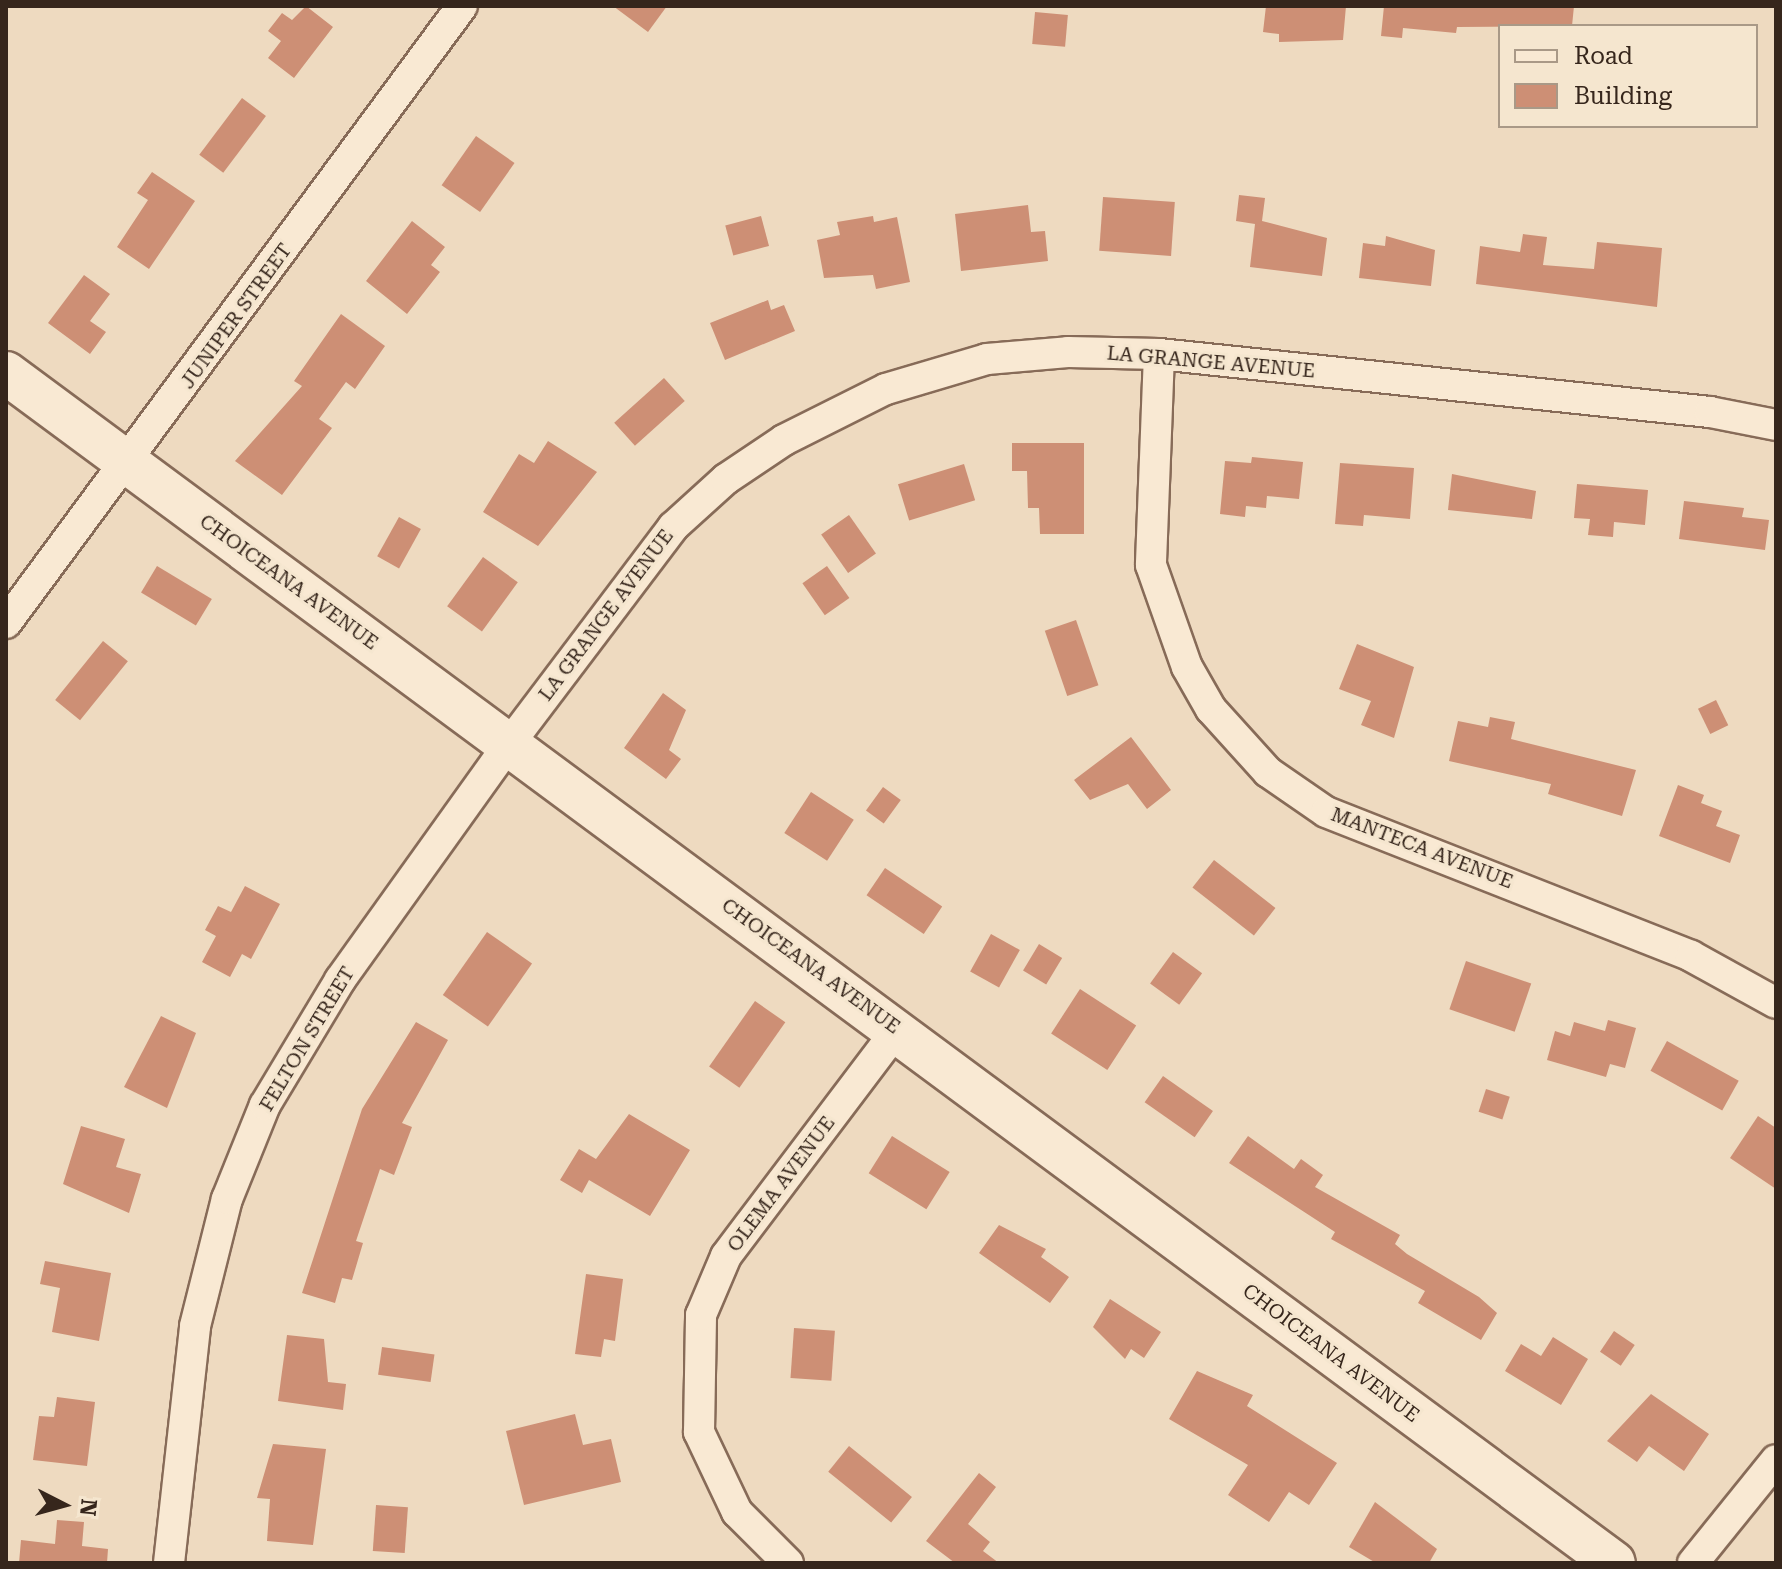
<!DOCTYPE html>
<html>
<head>
<meta charset="utf-8">
<style>
	body { margin:0 }
	#map { position:relative; width:1782px; height:1569px; overflow:hidden; background:#eedac0; font-family:"Roboto Serif",serif }
	div>[style] { position:absolute }
	.building>* { inset:0; background:#cd8f75; transform-origin:0 0 }
	.roads { filter:drop-shadow(2px 0 #876b58) drop-shadow(-2px 0 #876b58) drop-shadow(0 2px #876b58) drop-shadow(0 -2px #876b58) }
	.street>* { height:30px; margin:-15px; padding:0 15px; transform-origin:15px; border-radius:15px; background:#f9e9d3 }
	.secondary>* { height:42px; margin:-21px; padding:0 21px; transform-origin:21px; border-radius:21px; background:#f9e9d3 }
	span { translate:-50% -50%; white-space:nowrap; text-align:center; line-height:1.15; -webkit-text-stroke:6px #f5e6cf; paint-order:stroke }
	.street-label { font-size:20px; color:#36261c }
	.frame { position:absolute; inset:0; border:8px solid #36261c; pointer-events:none }
	.legend { position:absolute; left:1498px; top:24px; width:260px; height:104px; box-sizing:border-box; background:#f5e6cf; border:2px solid #a99987; margin:0; padding:10px 14px; list-style:none; font-size:24px; color:#36261c }
	.legend li { display:flex; align-items:center; gap:16px; height:40px }
	.legend b { width:40px; border:2px solid #a99987 }
	.north { position:absolute; left:24px; top:1465px; width:80px; height:80px; -webkit-text-stroke:6px #f5e6cf; paint-order:stroke; rotate:96deg; font-size:22px; font-weight:700; line-height:32px; text-align:center; color:#36261c }
	.north::after { content:''; display:block; margin:auto; width:28px; height:36px; background:#36261c; clip-path:polygon(50% 0,100% 100%,50% 72%,0 100%) }
</style>
</head>
<body>
<div id="map">
	<div class="building">
		<i style="clip-path:polygon(306px 6px,333px 27px,294px 78px,268px 58px,281px 41px,268px 31px,282px 13px,292px 20px)"></i>
		<i style="clip-path:polygon(613px 6px,667px 6px,648px 32px)"></i>
		<i style="clip-path:polygon(1266px 6px,1346px 6px,1343px 40px,1279px 42px,1279px 34px,1263px 32px)"></i>
		<i style="clip-path:polygon(1384px 6px,1574px 6px,1572px 26px,1457px 27px,1456px 33px,1403px 28px,1402px 38px,1381px 36px)"></i>
		<i style="left:1035px;top:12px;width:33px;height:32px;rotate:5deg"></i>
		<i style="left:242px;top:98px;width:30px;height:71px;rotate:37deg"></i>
		<i style="left:476px;top:136px;width:47px;height:60px;rotate:35deg"></i>
		<i style="clip-path:polygon(152px 172px,195px 201px,149px 269px,117px 247px,148px 200px,137px 193px)"></i>
		<i style="clip-path:polygon(1239px 195px,1265px 198px,1262px 221px,1327px 238px,1322px 276px,1250px 267px,1255px 224px,1236px 221px)"></i>
		<i style="left:1103px;top:197px;width:72px;height:54px;rotate:4deg"></i>
		<i style="clip-path:polygon(1028px 205px,1031px 232px,1045px 231px,1048px 261px,961px 271px,955px 214px)"></i>
		<i style="left:761px;top:216px;width:31px;height:37px;rotate:75deg"></i>
		<i style="clip-path:polygon(873px 216px,874px 222px,897px 217px,910px 282px,876px 289px,873px 275px,824px 278px,817px 240px,840px 235px,837px 222px)"></i>
		<i style="clip-path:polygon(412px 221px,445px 247px,431px 265px,440px 272px,407px 314px,366px 281px)"></i>
		<i style="clip-path:polygon(1523px 234px,1547px 237px,1543px 265px,1594px 269px,1597px 242px,1662px 248px,1657px 307px,1476px 284px,1480px 246px,1520px 252px)"></i>
		<i style="clip-path:polygon(1386px 236px,1435px 250px,1431px 286px,1359px 278px,1363px 243px,1385px 246px)"></i>
		<i style="clip-path:polygon(84px 275px,110px 294px,90px 321px,106px 332px,90px 354px,48px 323px)"></i>
		<i style="clip-path:polygon(768px 300px,771px 310px,784px 305px,795px 331px,725px 360px,710px 323px)"></i>
		<i style="clip-path:polygon(341px 314px,385px 346px,355px 389px,346px 382px,319px 419px,332px 428px,282px 495px,235px 461px,302px 386px,294px 381px)"></i>
		<i style="left:664px;top:378px;width:31px;height:67px;rotate:48deg"></i>
		<i style="clip-path:polygon(548px 441px,597px 472px,538px 546px,483px 512px,519px 454px,534px 463px)"></i>
		<i style="clip-path:polygon(1012px 443px,1084px 443px,1084px 534px,1040px 534px,1039px 508px,1028px 508px,1027px 471px,1012px 471px)"></i>
		<i style="clip-path:polygon(1252px 457px,1303px 462px,1299px 499px,1267px 496px,1266px 508px,1246px 506px,1245px 517px,1220px 514px,1225px 461px,1251px 463px)"></i>
		<i style="clip-path:polygon(1340px 463px,1414px 468px,1410px 519px,1364px 515px,1363px 526px,1335px 524px)"></i>
		<i style="left:964px;top:464px;width:38px;height:69px;rotate:73deg"></i>
		<i style="clip-path:polygon(1452px 474px,1536px 491px,1532px 519px,1448px 510px)"></i>
		<i style="clip-path:polygon(1577px 484px,1648px 490px,1645px 525px,1614px 522px,1613px 537px,1588px 535px,1590px 519px,1574px 518px)"></i>
		<i style="clip-path:polygon(1684px 501px,1744px 508px,1742px 517px,1769px 520px,1765px 550px,1679px 539px)"></i>
		<i style="left:849px;top:515px;width:47px;height:34px;rotate:55deg"></i>
		<i style="left:399px;top:517px;width:25px;height:45px;rotate:29deg"></i>
		<i style="left:483px;top:557px;width:43px;height:61px;rotate:36deg"></i>
		<i style="left:157px;top:566px;width:64px;height:31px;rotate:31deg"></i>
		<i style="left:827px;top:566px;width:39px;height:30px;rotate:55deg"></i>
		<i style="left:1076px;top:620px;width:69px;height:33px;rotate:71deg"></i>
		<i style="left:103px;top:641px;width:32px;height:76px;rotate:39deg"></i>
		<i style="clip-path:polygon(1357px 644px,1414px 667px,1394px 738px,1361px 725px,1371px 701px,1339px 689px)"></i>
		<i style="clip-path:polygon(663px 693px,686px 710px,669px 750px,681px 759px,666px 779px,624px 748px)"></i>
		<i style="left:1716px;top:700px;width:28px;height:20px;rotate:64deg"></i>
		<i style="clip-path:polygon(1490px 717px,1515px 722px,1511px 739px,1636px 770px,1622px 816px,1548px 794px,1551px 784px,1449px 761px,1458px 721px,1488px 727px)"></i>
		<i style="clip-path:polygon(1131px 737px,1171px 790px,1147px 809px,1128px 784px,1090px 800px,1074px 780px)"></i>
		<i style="clip-path:polygon(1678px 785px,1704px 795px,1701px 803px,1722px 811px,1716px 826px,1740px 835px,1730px 863px,1659px 836px)"></i>
		<i style="left:883px;top:787px;width:22px;height:29px;rotate:36deg"></i>
		<i style="left:811px;top:792px;width:51px;height:49px;rotate:33deg"></i>
		<i style="left:1214px;top:860px;width:78px;height:35px;rotate:38deg"></i>
		<i style="left:885px;top:868px;width:69px;height:33px;rotate:34deg"></i>
		<i style="clip-path:polygon(245px 886px,280px 904px,251px 959px,242px 954px,230px 977px,202px 962px,216px 936px,205px 930px,218px 906px,231px 912px)"></i>
		<i style="left:487px;top:932px;width:55px;height:77px;rotate:35deg"></i>
		<i style="left:991px;top:934px;width:33px;height:43px;rotate:29deg"></i>
		<i style="left:1039px;top:944px;width:27px;height:31px;rotate:31deg"></i>
		<i style="left:1173px;top:952px;width:36px;height:39px;rotate:36deg"></i>
		<i style="left:1466px;top:961px;width:69px;height:51px;rotate:19deg"></i>
		<i style="left:1080px;top:989px;width:67px;height:53px;rotate:33deg"></i>
		<i style="left:755px;top:1001px;width:37px;height:80px;rotate:35deg"></i>
		<i style="clip-path:polygon(161px 1016px,196px 1033px,167px 1108px,124px 1087px)"></i>
		<i style="clip-path:polygon(1608px 1020px,1636px 1028px,1625px 1068px,1610px 1064px,1606px 1077px,1547px 1060px,1555px 1031px,1570px 1036px,1574px 1022px,1605px 1031px)"></i>
		<i style="clip-path:polygon(416px 1022px,448px 1040px,402px 1123px,412px 1127px,394px 1175px,380px 1169px,356px 1241px,363px 1243px,352px 1280px,342px 1278px,335px 1303px,302px 1293px,362px 1109px)"></i>
		<i style="left:1667px;top:1041px;width:82px;height:34px;rotate:29deg"></i>
		<i style="left:1163px;top:1076px;width:61px;height:32px;rotate:35deg"></i>
		<i style="left:1486px;top:1089px;width:25px;height:24px;rotate:18deg"></i>
		<i style="clip-path:polygon(629px 1114px,690px 1150px,650px 1216px,589px 1180px,582px 1193px,560px 1180px,579px 1149px,596px 1159px)"></i>
		<i style="clip-path:polygon(1758px 1116px,1776px 1128px,1776px 1189px,1730px 1158px)"></i>
		<i style="clip-path:polygon(81px 1126px,125px 1139px,116px 1167px,141px 1174px,129px 1213px,63px 1184px)"></i>
		<i style="left:892px;top:1136px;width:68px;height:44px;rotate:32deg"></i>
		<i style="clip-path:polygon(1248px 1136px,1294px 1169px,1301px 1159px,1323px 1175px,1315px 1187px,1400px 1235px,1395px 1244px,1407px 1254px,1479px 1297px,1497px 1313px,1481px 1340px,1418px 1303px,1425px 1291px,1331px 1239px,1335px 1232px,1229px 1163px)"></i>
		<i style="clip-path:polygon(999px 1225px,1046px 1249px,1041px 1257px,1069px 1277px,1050px 1303px,979px 1253px)"></i>
		<i style="clip-path:polygon(45px 1261px,111px 1273px,99px 1341px,52px 1332px,60px 1288px,40px 1284px)"></i>
		<i style="clip-path:polygon(586px 1274px,623px 1279px,615px 1341px,604px 1339px,601px 1357px,575px 1354px)"></i>
		<i style="clip-path:polygon(1110px 1299px,1161px 1332px,1144px 1358px,1131px 1349px,1125px 1359px,1093px 1327px)"></i>
		<i style="left:794px;top:1328px;width:41px;height:50px;rotate:4deg"></i>
		<i style="left:1614px;top:1331px;width:25px;height:25px;rotate:34deg"></i>
		<i style="clip-path:polygon(287px 1335px,324px 1339px,328px 1382px,346px 1384px,343px 1410px,278px 1401px)"></i>
		<i style="clip-path:polygon(1553px 1337px,1588px 1359px,1561px 1405px,1505px 1371px,1521px 1344px,1541px 1356px)"></i>
		<i style="left:382px;top:1347px;width:53px;height:28px;rotate:8deg"></i>
		<i style="clip-path:polygon(1197px 1371px,1253px 1395px,1247px 1406px,1337px 1463px,1309px 1505px,1289px 1492px,1269px 1522px,1228px 1495px,1248px 1465px,1169px 1419px)"></i>
		<i style="clip-path:polygon(1651px 1394px,1709px 1434px,1684px 1471px,1649px 1446px,1637px 1462px,1607px 1441px)"></i>
		<i style="clip-path:polygon(57px 1397px,95px 1402px,87px 1466px,33px 1460px,39px 1416px,54px 1417px)"></i>
		<i style="clip-path:polygon(575px 1414px,583px 1445px,611px 1439px,621px 1482px,524px 1505px,506px 1431px)"></i>
		<i style="clip-path:polygon(273px 1444px,326px 1449px,313px 1545px,267px 1541px,270px 1499px,257px 1498px)"></i>
		<i style="left:849px;top:1446px;width:81px;height:33px;rotate:39deg"></i>
		<i style="clip-path:polygon(979px 1473px,996px 1487px,968px 1524px,990px 1542px,983px 1551px,999px 1563px,955px 1563px,926px 1541px)"></i>
		<i style="clip-path:polygon(1375px 1502px,1437px 1549px,1429px 1563px,1376px 1563px,1349px 1547px)"></i>
		<i style="left:376px;top:1505px;width:32px;height:46px;rotate:4deg"></i>
		<i style="clip-path:polygon(57px 1520px,84px 1522px,82px 1546px,108px 1549px,107px 1563px,19px 1563px,21px 1540px,55px 1544px)"></i>
	</div>
	<div class="roads">
		<div class="street">
			<i style="left:1159px;top:354px;width:211px;rotate:92.2deg"></i>
			<i style="left:1151px;top:565px;width:108px;rotate:70.6deg"></i>
			<i style="left:1187px;top:667px;width:48px;rotate:60.3deg"></i>
			<i style="left:1211px;top:709px;width:85px;rotate:47.9deg"></i>
			<i style="left:1268px;top:772px;width:70px;rotate:34.6deg"></i>
			<i style="left:1326px;top:812px;width:392px;rotate:21.5deg"></i>
			<i style="left:1691px;top:956px;width:97px;rotate:28.9deg"></i>
			<i style="left:6px;top:623px;width:767px;rotate:-53.53deg"></i>
			<i style="left:169px;top:1563px;width:238px;rotate:-83.7deg"></i>
			<i style="left:195px;top:1326px;width:131px;rotate:-75.9deg"></i>
			<i style="left:227px;top:1199px;width:101px;rotate:-68deg"></i>
			<i style="left:265px;top:1105px;width:146px;rotate:-59deg"></i>
			<i style="left:340px;top:980px;width:290px;rotate:-54.4deg"></i>
			<i style="left:509px;top:744px;width:272px;rotate:-52.9deg"></i>
			<i style="left:673px;top:527px;width:72px;rotate:-42.2deg"></i>
			<i style="left:726px;top:479px;width:70px;rotate:-33.9deg"></i>
			<i style="left:784px;top:440px;width:114px;rotate:-26.6deg"></i>
			<i style="left:886px;top:389px;width:105px;rotate:-16.5deg"></i>
			<i style="left:987px;top:359px;width:81px;rotate:-4.9deg"></i>
			<i style="left:1068px;top:352px;width:91px;rotate:1.3deg"></i>
			<i style="left:1159px;top:354px;width:554px;rotate:6.01deg"></i>
			<i style="left:1710px;top:412px;width:67px;rotate:11.1deg"></i>
			<i style="left:788px;top:1563px;width:72px;rotate:-135deg"></i>
			<i style="left:737px;top:1512px;width:89px;rotate:-115.4deg"></i>
			<i style="left:699px;top:1432px;width:117px;rotate:-89deg"></i>
			<i style="left:701px;top:1315px;width:64px;rotate:-67deg"></i>
			<i style="left:726px;top:1256px;width:283px;rotate:-52.9deg"></i>
			<i style="left:1693px;top:1563px;width:132px;rotate:-51.1deg"></i>
		</div>
		<div class="secondary">
			<i style="left:6px;top:373px;width:2000px;rotate:36.5deg"></i>
		</div>
	</div>
	<div class="street-label">
		<span style="left:236px;top:316px;rotate:-54deg">JUNIPER STREET</span>
		<span style="left:1211px;top:362px;rotate:5deg">LA GRANGE AVENUE</span>
		<span style="left:289px;top:582px;rotate:36deg">CHOICEANA AVENUE</span>
		<span style="left:606px;top:615px;rotate:-53deg">LA GRANGE AVENUE</span>
		<span style="left:1422px;top:848px;rotate:21deg">MANTECA AVENUE</span>
		<span style="left:811px;top:966px;rotate:36deg">CHOICEANA AVENUE</span>
		<span style="left:307px;top:1039px;rotate:-59deg">FELTON STREET</span>
		<span style="left:781px;top:1184px;rotate:-53deg">OLEMA AVENUE</span>
		<span style="left:1331px;top:1353px;rotate:37deg">CHOICEANA AVENUE</span>
	</div>
	<div class="frame"></div>
	<ul class="legend">
	<li><b style="height:10px;background:#f9e9d3"></b>Road</li>
	<li><b style="height:22px;background:#cd8f75"></b>Building</li>
	</ul>
	<div class="north">N</div>
</div>
</body>
</html>
